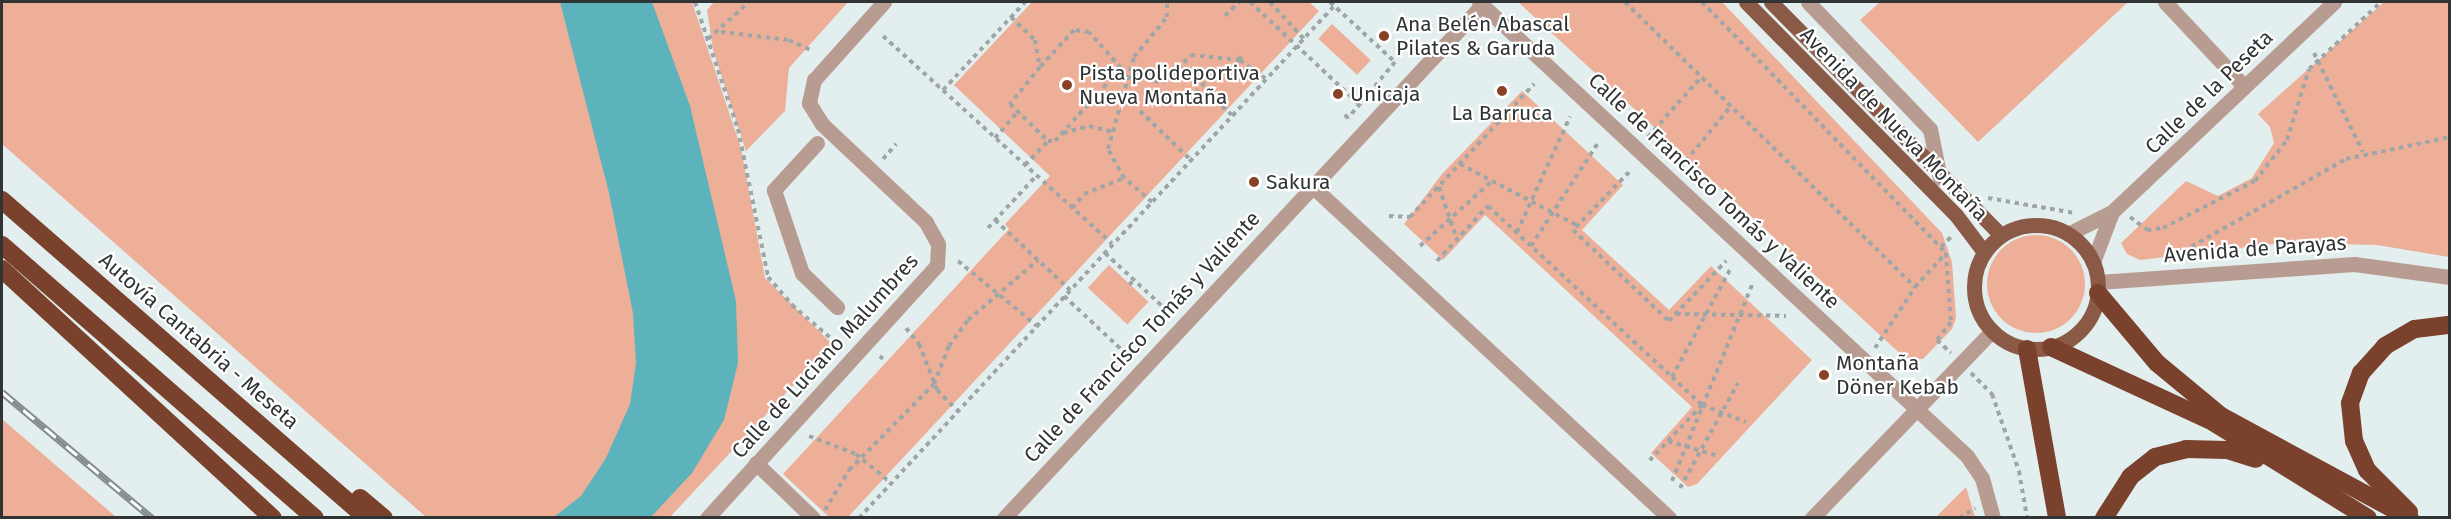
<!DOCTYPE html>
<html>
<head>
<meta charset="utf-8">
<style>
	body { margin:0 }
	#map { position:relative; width:2451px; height:519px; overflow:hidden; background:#e3eeef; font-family:"Fira Sans",sans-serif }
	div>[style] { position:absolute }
	.green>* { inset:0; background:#edaf98; transform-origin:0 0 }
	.round { border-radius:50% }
	.water>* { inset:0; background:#5cb3bc }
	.path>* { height:4px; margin-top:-2px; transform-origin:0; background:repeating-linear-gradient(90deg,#9ea6a7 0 4.5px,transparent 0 9px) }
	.minor>* { height:15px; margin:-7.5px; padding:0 7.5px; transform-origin:7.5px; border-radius:7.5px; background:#b99c91 }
	.major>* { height:15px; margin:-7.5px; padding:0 7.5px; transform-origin:7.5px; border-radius:7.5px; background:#8b5a47 }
	.major>.ring { margin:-7.5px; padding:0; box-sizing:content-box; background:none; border:15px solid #8b5a47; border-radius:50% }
	.highway>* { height:18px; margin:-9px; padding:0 9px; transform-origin:9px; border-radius:9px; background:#7a422d }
	.rail>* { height:7px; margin-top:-3.5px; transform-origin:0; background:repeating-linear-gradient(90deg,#fff 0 14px,#858c8d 0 28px); box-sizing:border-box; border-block:2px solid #858c8d }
	.dots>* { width:16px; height:16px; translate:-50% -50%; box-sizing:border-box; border:3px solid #fff; border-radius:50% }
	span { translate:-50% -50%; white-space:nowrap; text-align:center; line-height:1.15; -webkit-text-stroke:4.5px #fff; paint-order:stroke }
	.poi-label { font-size:21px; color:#303434 }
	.left { translate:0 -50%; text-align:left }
	.street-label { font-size:21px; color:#303434 }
	.frame { position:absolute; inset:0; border:3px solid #303434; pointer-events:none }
</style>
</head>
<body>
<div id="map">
	<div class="green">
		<i style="clip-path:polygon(2px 2px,692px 2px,741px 148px,765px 278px,832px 344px,670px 517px,426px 517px,2px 144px)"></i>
		<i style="clip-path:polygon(714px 2px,848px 2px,789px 68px,785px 111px,746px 151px,713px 50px,707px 10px)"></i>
		<i style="clip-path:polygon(1032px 2px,1309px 2px,1319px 11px,848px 517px,829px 517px,783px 474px,1009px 229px,1005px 224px,1050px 176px,954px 85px)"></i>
		<i style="clip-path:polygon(1518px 2px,1722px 2px,1942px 233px,1952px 262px,1956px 318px,1952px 329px,1923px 359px,1906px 359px)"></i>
		<i style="clip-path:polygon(1880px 2px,2128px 2px,1978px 142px,1860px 20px)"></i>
		<i style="clip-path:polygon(2384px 2px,2449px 2px,2449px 257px,2377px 245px,2282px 243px,2140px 260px,2127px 254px,2121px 243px,2186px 181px,2218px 196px,2252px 178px,2274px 143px,2270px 127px,2258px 114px)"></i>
		<i style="left:1332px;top:24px;width:53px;height:20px;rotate:43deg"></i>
		<i style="clip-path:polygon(1522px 91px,1623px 185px,1582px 230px,1669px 310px,1711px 266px,1812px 360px,1697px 484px,1688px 487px,1651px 453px,1692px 407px,1485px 215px,1443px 260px,1404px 224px,1442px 174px)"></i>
		<i class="round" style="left:1987px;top:235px;width:98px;height:98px"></i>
		<i style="left:1109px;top:265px;width:54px;height:31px;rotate:43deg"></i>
		<i style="clip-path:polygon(2px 419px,116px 517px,2px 517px)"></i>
		<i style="clip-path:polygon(1966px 487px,1975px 517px,1936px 517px)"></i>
	</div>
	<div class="water">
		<i style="clip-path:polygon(560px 2px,652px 2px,690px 106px,736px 301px,738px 363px,724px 420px,692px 473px,651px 517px,554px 517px,581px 496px,606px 458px,630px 404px,636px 363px,633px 313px,609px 193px)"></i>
	</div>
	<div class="path">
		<i style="left:695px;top:2px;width:134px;rotate:71.3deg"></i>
		<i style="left:738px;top:129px;width:151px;rotate:78.5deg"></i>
		<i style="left:768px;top:277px;width:37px;rotate:49deg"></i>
		<i style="left:792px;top:305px;width:65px;rotate:40.6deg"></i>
		<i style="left:1250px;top:2px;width:151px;rotate:43.1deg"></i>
		<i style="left:1270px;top:2px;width:50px;rotate:47.4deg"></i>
		<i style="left:1330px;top:2px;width:88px;rotate:42.7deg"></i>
		<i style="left:1395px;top:62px;width:73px;rotate:130deg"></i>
		<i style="left:1348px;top:118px;width:7px;rotate:-135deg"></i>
		<i style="left:1625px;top:2px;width:407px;rotate:44.5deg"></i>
		<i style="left:1702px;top:2px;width:350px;rotate:45.8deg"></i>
		<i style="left:1946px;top:253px;width:69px;rotate:85.9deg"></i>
		<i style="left:1951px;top:322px;width:23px;rotate:128deg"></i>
		<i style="left:1937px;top:340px;width:19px;rotate:43deg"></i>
		<i style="left:1225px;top:16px;width:20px;rotate:-45deg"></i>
		<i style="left:1011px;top:17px;width:33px;rotate:44deg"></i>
		<i style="left:1035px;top:40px;width:27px;rotate:80deg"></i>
		<i style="left:1040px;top:67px;width:48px;rotate:129deg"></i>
		<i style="left:1010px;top:104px;width:53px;rotate:44.2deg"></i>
		<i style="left:1048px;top:141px;width:7px"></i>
		<i style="left:1055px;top:141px;width:98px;rotate:-47.9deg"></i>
		<i style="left:1121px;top:68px;width:48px;rotate:-131.6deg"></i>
		<i style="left:1089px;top:32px;width:15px;rotate:-172deg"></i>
		<i style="left:1074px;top:30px;width:50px;rotate:132.6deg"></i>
		<i style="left:721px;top:32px;width:68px;rotate:6.7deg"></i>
		<i style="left:789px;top:40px;width:23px;rotate:25deg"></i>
		<i style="left:883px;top:36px;width:309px;rotate:42.2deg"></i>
		<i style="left:708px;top:39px;width:55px;rotate:-42.1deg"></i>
		<i style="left:2314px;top:53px;width:110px;rotate:63.7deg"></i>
		<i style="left:1128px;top:77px;width:37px;rotate:8deg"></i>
		<i style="left:1165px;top:82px;width:37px;rotate:-46deg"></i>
		<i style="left:1191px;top:55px;width:49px;rotate:5.8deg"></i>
		<i style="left:1240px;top:60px;width:32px;rotate:36deg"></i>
		<i style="left:943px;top:90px;width:120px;rotate:-47deg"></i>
		<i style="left:1190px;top:100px;width:31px;rotate:-50deg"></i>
		<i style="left:1210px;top:76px;width:25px;rotate:-21deg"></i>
		<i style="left:1233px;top:67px;width:15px;rotate:-53deg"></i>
		<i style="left:1222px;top:106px;width:13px;rotate:42deg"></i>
		<i style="left:1140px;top:111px;width:71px;rotate:43.9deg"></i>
		<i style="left:1063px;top:133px;width:27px;rotate:-15deg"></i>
		<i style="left:1089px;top:126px;width:25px;rotate:14deg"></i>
		<i style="left:1648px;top:137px;width:80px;rotate:-48.5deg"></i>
		<i style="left:995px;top:138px;width:35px;rotate:-49deg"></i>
		<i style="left:883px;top:159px;width:20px;rotate:-49deg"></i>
		<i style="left:1460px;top:164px;width:133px;rotate:27.7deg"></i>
		<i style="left:1025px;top:165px;width:33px;rotate:-46deg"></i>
		<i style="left:1680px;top:168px;width:80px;rotate:-50.6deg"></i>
		<i style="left:1629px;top:172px;width:81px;rotate:134deg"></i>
		<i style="left:1573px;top:230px;width:132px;rotate:43.5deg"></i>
		<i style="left:1669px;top:321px;width:83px;rotate:-46.5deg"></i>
		<i style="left:1439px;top:187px;width:56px;rotate:71.2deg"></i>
		<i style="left:1988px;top:198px;width:88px;rotate:9.8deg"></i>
		<i style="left:1152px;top:202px;width:37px;rotate:-139deg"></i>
		<i style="left:1124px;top:178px;width:33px;rotate:-119deg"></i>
		<i style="left:1108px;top:149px;width:96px;rotate:-74.2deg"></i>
		<i style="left:1134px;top:57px;width:52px;rotate:-50.5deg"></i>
		<i style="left:1167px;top:17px;width:15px;rotate:-90deg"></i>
		<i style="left:1072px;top:208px;width:18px;rotate:-49deg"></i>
		<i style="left:1084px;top:194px;width:43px;rotate:-21.8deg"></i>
		<i style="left:1389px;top:216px;width:21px;rotate:3deg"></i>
		<i style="left:1410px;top:217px;width:182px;rotate:-47deg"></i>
		<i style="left:2130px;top:217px;width:21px;rotate:37deg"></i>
		<i style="left:2147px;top:230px;width:16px;rotate:-7deg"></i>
		<i style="left:2163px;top:228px;width:103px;rotate:-27.1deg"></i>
		<i style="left:2255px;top:181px;width:52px;rotate:-52deg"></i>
		<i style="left:2287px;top:140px;width:74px;rotate:-72.8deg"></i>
		<i style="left:2309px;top:69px;width:98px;rotate:-42.9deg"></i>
		<i style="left:995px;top:220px;width:103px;rotate:43deg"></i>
		<i style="left:988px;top:228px;width:72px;rotate:-47.2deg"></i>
		<i style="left:1517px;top:232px;width:127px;rotate:-65.3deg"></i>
		<i style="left:1420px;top:246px;width:97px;rotate:-42.1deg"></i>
		<i style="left:1531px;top:246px;width:123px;rotate:-57deg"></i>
		<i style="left:1941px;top:247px;width:16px;rotate:-45deg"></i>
		<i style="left:1105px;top:253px;width:78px;rotate:42.9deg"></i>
		<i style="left:2168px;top:260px;width:205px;rotate:-29.6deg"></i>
		<i style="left:2346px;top:159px;width:106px;rotate:-11.9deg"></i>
		<i style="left:958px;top:261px;width:102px;rotate:39.4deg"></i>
		<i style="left:1437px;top:261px;width:75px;rotate:-47.2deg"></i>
		<i style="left:1488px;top:206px;width:251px;rotate:42.9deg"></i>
		<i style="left:1672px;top:377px;width:41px;rotate:43deg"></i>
		<i style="left:1702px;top:405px;width:76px;rotate:133.4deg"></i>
		<i style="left:1129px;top:285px;width:7px;rotate:-45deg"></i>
		<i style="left:1064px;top:296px;width:79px;rotate:43deg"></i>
		<i style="left:1676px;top:314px;width:110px;rotate:1deg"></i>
		<i style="left:906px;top:328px;width:21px;rotate:51deg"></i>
		<i style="left:919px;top:344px;width:49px;rotate:68.6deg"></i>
		<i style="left:937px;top:390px;width:30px;rotate:45deg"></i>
		<i style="left:1875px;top:348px;width:73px;rotate:-56.7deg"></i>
		<i style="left:1915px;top:287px;width:46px;rotate:-47.6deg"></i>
		<i style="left:880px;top:356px;width:4px;rotate:45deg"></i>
		<i style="left:1971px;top:373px;width:30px;rotate:45deg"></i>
		<i style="left:1992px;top:394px;width:82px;rotate:70.7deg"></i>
		<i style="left:2019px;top:471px;width:48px;rotate:80.3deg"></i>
		<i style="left:1672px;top:377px;width:126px;rotate:-61.6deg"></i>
		<i style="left:1702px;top:405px;width:47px;rotate:21.1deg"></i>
		<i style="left:809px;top:436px;width:50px;rotate:21deg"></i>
		<i style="left:856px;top:454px;width:45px;rotate:39.6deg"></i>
		<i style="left:1668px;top:441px;width:52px;rotate:16.7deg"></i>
		<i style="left:1672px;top:481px;width:212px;rotate:-67.8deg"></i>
		<i style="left:1680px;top:488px;width:120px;rotate:-61.1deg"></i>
		<i style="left:825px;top:510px;width:47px;rotate:-59deg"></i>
		<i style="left:849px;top:470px;width:121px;rotate:-45.3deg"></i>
		<i style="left:934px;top:384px;width:41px;rotate:-68.5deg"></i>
		<i style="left:949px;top:346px;width:32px;rotate:-54deg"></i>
		<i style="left:968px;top:320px;width:92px;rotate:-40.6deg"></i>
		<i style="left:859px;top:518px;width:700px;rotate:-47.14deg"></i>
		<i style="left:1959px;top:518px;width:19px;rotate:-32deg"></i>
	</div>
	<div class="minor">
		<i style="left:1479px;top:2px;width:667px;rotate:42.93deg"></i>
		<i style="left:1967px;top:456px;width:27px;rotate:56deg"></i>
		<i style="left:1982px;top:478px;width:41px;rotate:74.6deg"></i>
		<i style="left:1808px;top:2px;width:176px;rotate:46.2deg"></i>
		<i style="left:1930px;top:129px;width:50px;rotate:78.5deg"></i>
		<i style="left:2165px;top:2px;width:115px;rotate:46.8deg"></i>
		<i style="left:817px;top:143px;width:64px;rotate:132.5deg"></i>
		<i style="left:774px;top:190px;width:88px;rotate:71.4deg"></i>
		<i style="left:802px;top:273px;width:49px;rotate:44.2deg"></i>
		<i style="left:1311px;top:185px;width:489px;rotate:42.9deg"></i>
		<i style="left:2068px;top:234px;width:49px;rotate:-26.6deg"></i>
		<i style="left:2112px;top:212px;width:306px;rotate:-43.4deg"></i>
		<i style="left:2093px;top:262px;width:53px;rotate:-69.2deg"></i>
		<i style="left:2098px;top:282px;width:257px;rotate:-4deg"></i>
		<i style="left:2354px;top:264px;width:97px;rotate:7.7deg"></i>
		<i style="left:756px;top:463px;width:79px;rotate:44deg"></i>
		<i style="left:707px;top:518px;width:342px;rotate:-47.7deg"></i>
		<i style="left:937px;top:265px;width:21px;rotate:-87deg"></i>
		<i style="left:938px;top:244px;width:25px;rotate:-119deg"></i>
		<i style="left:926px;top:222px;width:143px;rotate:-136.7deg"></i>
		<i style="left:822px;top:124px;width:25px;rotate:-122deg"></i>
		<i style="left:809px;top:103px;width:24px;rotate:-78deg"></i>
		<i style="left:814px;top:80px;width:105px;rotate:-48.1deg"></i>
		<i style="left:1004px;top:518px;width:701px;rotate:-47.02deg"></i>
		<i style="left:1812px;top:518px;width:260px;rotate:-46.1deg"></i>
	</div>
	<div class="major">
		<i style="left:1746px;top:2px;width:299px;rotate:45.4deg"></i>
		<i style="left:1956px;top:215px;width:46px;rotate:52.9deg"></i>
		<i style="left:1771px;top:2px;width:327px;rotate:45.4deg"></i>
		<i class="ring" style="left:1974px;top:225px;width:109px;height:109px"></i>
	</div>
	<div class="highway">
		<i style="left:2px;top:200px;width:484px;rotate:41.1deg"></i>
		<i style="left:2px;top:245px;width:415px;rotate:41.1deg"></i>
		<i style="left:2px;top:269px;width:368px;rotate:42.6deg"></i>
		<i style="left:2098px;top:293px;width:92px;rotate:49.9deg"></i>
		<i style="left:2157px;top:363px;width:83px;rotate:39.6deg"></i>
		<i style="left:2221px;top:416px;width:215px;rotate:28.4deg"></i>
		<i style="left:2051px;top:347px;width:179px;rotate:24.8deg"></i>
		<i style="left:2213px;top:422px;width:182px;rotate:31.8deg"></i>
		<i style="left:2027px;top:349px;width:172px;rotate:79.9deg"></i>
		<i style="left:360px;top:498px;width:31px;rotate:40deg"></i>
		<i style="left:2409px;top:512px;width:59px;rotate:-135deg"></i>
		<i style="left:2367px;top:470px;width:32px;rotate:-114deg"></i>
		<i style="left:2354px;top:441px;width:38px;rotate:-96deg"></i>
		<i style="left:2350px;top:403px;width:32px;rotate:-70deg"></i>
		<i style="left:2361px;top:373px;width:36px;rotate:-48deg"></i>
		<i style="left:2385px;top:346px;width:34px;rotate:-30deg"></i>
		<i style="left:2415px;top:329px;width:35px;rotate:-7deg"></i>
		<i style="left:2104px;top:518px;width:50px;rotate:-57.3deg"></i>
		<i style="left:2131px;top:476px;width:31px;rotate:-38deg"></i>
		<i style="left:2155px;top:457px;width:32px;rotate:-14deg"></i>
		<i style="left:2186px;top:449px;width:41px;rotate:1.4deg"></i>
		<i style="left:2227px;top:450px;width:30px;rotate:17deg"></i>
	</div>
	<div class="rail">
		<i style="left:2px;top:392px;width:196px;rotate:40deg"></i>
	</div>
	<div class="dots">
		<i style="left:1384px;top:36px;background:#894023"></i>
		<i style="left:1067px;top:85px;background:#894023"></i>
		<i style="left:1502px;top:91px;background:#894023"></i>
		<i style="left:1338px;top:94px;background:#894023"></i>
		<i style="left:1254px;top:182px;background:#894023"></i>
		<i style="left:1824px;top:375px;background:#894023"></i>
	</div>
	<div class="poi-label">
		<span class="left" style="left:1396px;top:36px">Ana Belén Abascal<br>Pilates &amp; Garuda</span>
		<span class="left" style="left:1079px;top:85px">Pista polideportiva<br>Nueva Montaña</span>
		<span class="left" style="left:1350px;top:94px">Unicaja</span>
		<span style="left:1502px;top:113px">La Barruca</span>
		<span class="left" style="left:1266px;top:182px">Sakura</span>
		<span class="left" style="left:1836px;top:375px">Montaña<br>Döner Kebab</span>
	</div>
	<div class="street-label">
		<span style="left:2209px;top:92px;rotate:-44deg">Calle de la Peseta</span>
		<span style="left:1894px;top:124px;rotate:46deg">Avenida de Nueva Montaña</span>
		<span style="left:1714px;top:191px;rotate:43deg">Calle de Francisco Tomás y Valiente</span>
		<span style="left:2255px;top:249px;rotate:-4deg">Avenida de Parayas</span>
		<span style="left:1142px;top:337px;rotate:-47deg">Calle de Francisco Tomás y Valiente</span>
		<span style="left:199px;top:341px;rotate:41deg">Autovía Cantabria - Meseta</span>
		<span style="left:825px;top:356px;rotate:-48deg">Calle de Luciano Malumbres</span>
	</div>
	<div class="frame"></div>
</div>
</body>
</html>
